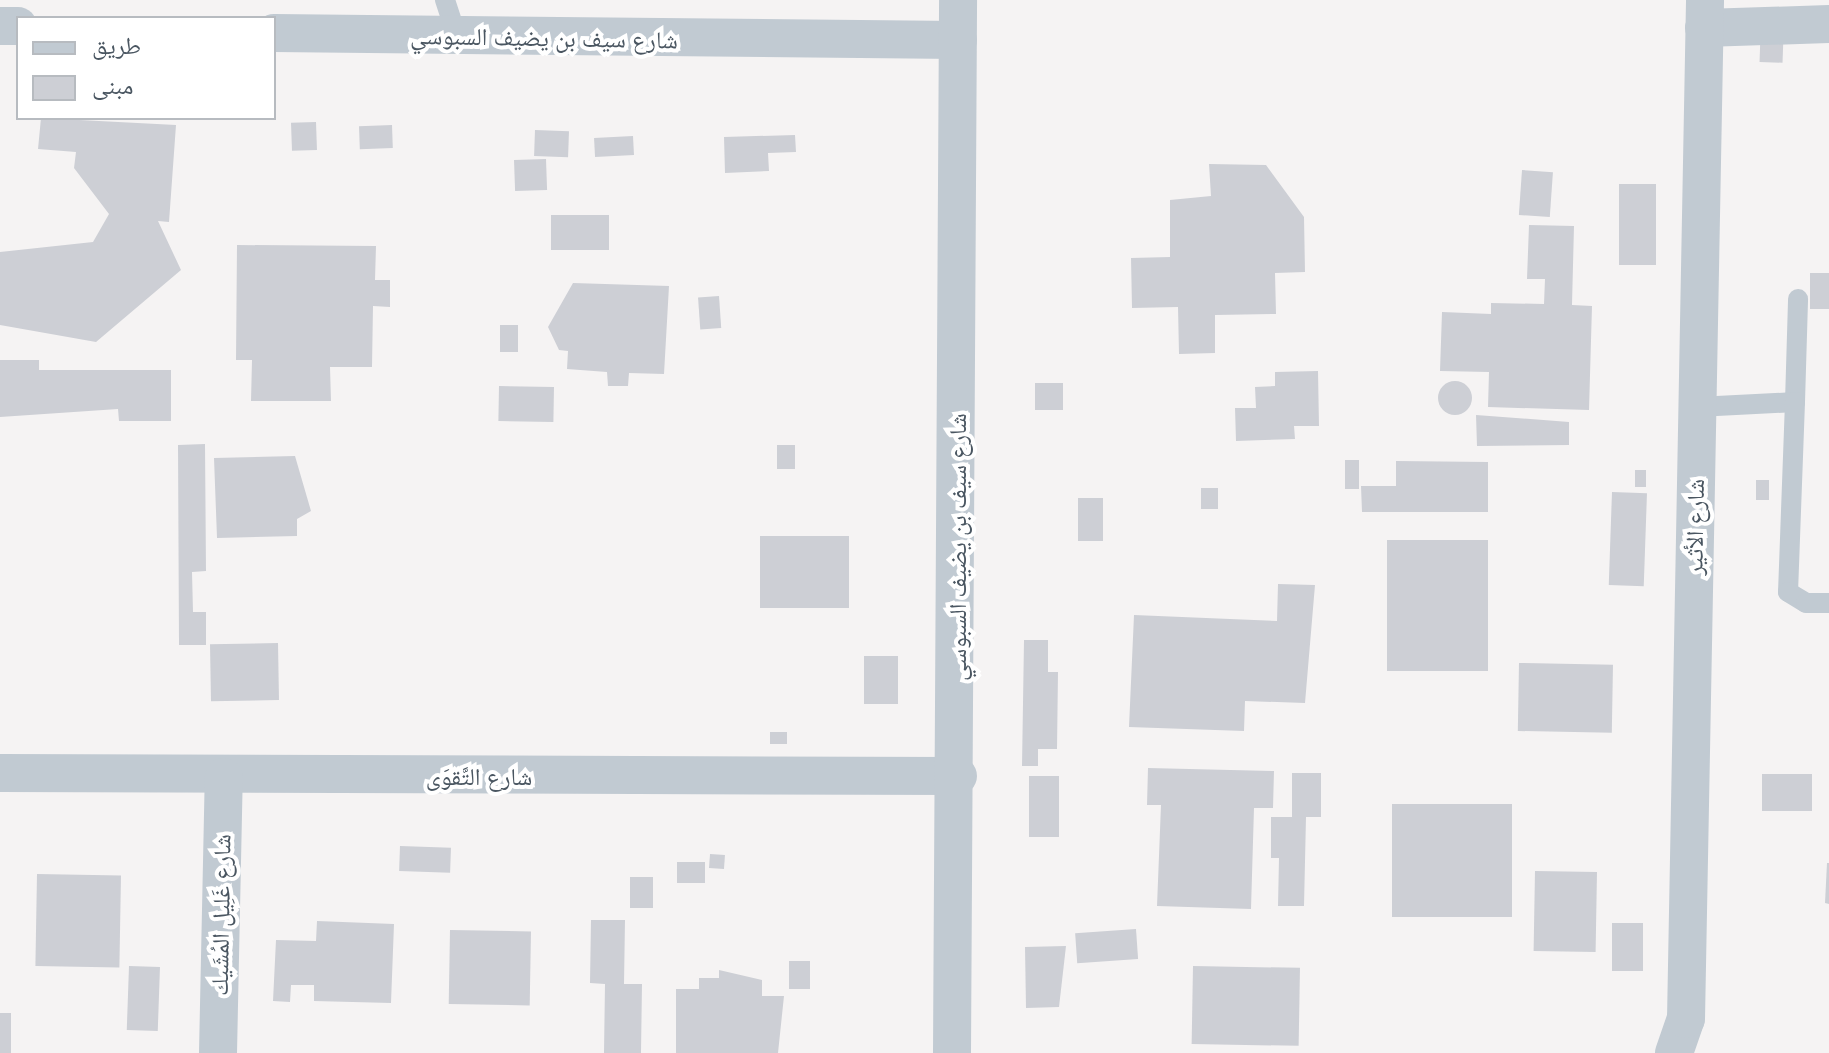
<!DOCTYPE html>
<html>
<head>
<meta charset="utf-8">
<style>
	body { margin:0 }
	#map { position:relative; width:1829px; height:1053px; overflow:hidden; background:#f5f3f3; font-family:Mulish,"Noto Naskh Arabic",sans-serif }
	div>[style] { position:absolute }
	.building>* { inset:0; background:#cdcfd5; transform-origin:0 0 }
	.round { border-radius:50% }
	.service>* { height:20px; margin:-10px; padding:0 10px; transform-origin:10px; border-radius:10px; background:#c1cad2 }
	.minor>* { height:38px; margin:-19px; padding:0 19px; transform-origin:19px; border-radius:19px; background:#c1cad2 }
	span { translate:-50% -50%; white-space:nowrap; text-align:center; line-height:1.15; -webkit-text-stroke:8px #fff; paint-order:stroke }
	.street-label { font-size:24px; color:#4a5661 }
	.legend { position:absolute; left:16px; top:16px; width:260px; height:104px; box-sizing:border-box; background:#fff; border:2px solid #b7bbc0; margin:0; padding:10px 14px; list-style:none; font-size:24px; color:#4a5661 }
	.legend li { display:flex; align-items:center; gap:16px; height:40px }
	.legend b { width:40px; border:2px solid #b7bbc0 }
</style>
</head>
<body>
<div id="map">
	<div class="building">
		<i style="left:1761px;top:20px;width:23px;height:42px;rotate:2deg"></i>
		<i style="clip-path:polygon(41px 118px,176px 125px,169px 222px,158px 221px,181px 270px,96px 342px,0 325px,0 252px,93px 242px,109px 214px,74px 168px,76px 152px,38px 149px)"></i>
		<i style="left:316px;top:122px;width:28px;height:25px;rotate:88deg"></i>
		<i style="left:392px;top:125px;width:23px;height:33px;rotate:88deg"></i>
		<i style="left:535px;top:130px;width:34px;height:26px;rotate:2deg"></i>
		<i style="clip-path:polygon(795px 135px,796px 152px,768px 153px,769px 171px,725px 173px,724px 137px)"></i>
		<i style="left:633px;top:136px;width:19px;height:39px;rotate:87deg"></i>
		<i style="left:546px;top:159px;width:31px;height:32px;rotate:88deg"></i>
		<i style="clip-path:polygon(1209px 164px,1266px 165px,1304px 217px,1305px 272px,1275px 273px,1276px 314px,1215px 315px,1215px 353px,1179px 354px,1178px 307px,1132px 308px,1131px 258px,1170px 257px,1170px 200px,1211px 196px)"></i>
		<i style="left:1522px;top:170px;width:31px;height:45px;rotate:4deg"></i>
		<i style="left:1619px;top:184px;width:37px;height:81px"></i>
		<i style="left:551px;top:215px;width:58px;height:35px"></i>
		<i style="clip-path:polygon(1529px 225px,1574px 226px,1572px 305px,1592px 306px,1589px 410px,1488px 407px,1489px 372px,1440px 371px,1442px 312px,1491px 314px,1491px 303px,1544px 304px,1545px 279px,1527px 279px)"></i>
		<i style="clip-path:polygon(237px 245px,376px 246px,375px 280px,390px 280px,390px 307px,373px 306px,372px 367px,330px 367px,331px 401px,251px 401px,252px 360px,236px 360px)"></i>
		<i style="left:1829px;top:273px;width:36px;height:19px;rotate:90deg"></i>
		<i style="clip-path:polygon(573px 283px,669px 286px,664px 374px,629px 373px,628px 386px,608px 386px,607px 372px,567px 369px,568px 351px,559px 350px,548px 327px)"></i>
		<i style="left:719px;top:296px;width:32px;height:21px;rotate:86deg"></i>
		<i style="left:518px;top:325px;width:27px;height:18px;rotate:90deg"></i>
		<i style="clip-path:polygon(0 360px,39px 360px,39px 370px,171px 370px,171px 421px,119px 421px,118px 409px,0 417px)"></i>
		<i style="clip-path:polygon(1318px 371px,1319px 426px,1294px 426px,1295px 439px,1236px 441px,1235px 408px,1256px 408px,1255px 387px,1275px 386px,1275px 372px)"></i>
		<i class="round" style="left:1438px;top:381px;width:34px;height:34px"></i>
		<i style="left:1035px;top:383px;width:28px;height:27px"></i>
		<i style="left:499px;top:386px;width:55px;height:35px;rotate:1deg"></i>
		<i style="clip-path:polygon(1476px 415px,1569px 422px,1569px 445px,1477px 446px)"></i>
		<i style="clip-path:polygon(205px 444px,206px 571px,192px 572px,193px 612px,206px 612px,206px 645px,179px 645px,178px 445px)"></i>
		<i style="left:777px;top:445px;width:18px;height:24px"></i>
		<i style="clip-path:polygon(295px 456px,311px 511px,297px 519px,297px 536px,217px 538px,214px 458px)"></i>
		<i style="left:1345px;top:460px;width:14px;height:29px"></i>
		<i style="clip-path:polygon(1396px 461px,1488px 462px,1488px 512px,1362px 512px,1361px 486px,1396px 486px)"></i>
		<i style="left:1635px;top:470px;width:11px;height:17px"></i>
		<i style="left:1756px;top:480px;width:13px;height:20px"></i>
		<i style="left:1218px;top:488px;width:21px;height:17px;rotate:90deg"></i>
		<i style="left:1612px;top:492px;width:35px;height:93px;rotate:2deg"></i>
		<i style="left:1078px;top:498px;width:25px;height:43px"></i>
		<i style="left:849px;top:536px;width:72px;height:89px;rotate:90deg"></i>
		<i style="left:1387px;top:540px;width:101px;height:131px"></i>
		<i style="clip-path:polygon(1278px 584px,1315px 585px,1305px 703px,1245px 701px,1244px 731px,1129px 727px,1134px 615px,1277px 621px)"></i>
		<i style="clip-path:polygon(1024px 640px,1048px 640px,1048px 672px,1058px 672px,1057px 749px,1038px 749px,1038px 766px,1022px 766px)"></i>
		<i style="left:278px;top:643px;width:57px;height:68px;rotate:89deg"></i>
		<i style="left:898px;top:656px;width:48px;height:34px;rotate:90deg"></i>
		<i style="left:1519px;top:663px;width:94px;height:68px;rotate:1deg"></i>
		<i style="left:787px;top:732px;width:12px;height:17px;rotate:90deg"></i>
		<i style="clip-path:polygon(1148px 768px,1274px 771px,1273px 808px,1254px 808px,1251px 909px,1157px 906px,1161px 805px,1147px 805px)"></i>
		<i style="clip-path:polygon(1292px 773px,1321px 773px,1321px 817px,1306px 817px,1304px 906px,1278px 906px,1279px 858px,1271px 858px,1271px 817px,1292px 817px)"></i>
		<i style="left:1762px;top:774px;width:50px;height:37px"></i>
		<i style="left:1029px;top:776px;width:30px;height:61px"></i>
		<i style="left:1392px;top:804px;width:120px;height:113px"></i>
		<i style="left:400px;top:846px;width:51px;height:25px;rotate:2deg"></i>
		<i style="left:710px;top:854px;width:15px;height:14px;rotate:4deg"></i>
		<i style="left:677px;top:862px;width:28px;height:21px"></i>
		<i style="clip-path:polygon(1827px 863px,1829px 863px,1829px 904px,1825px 903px)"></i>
		<i style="left:1535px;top:871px;width:62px;height:80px;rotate:1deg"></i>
		<i style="left:37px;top:874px;width:84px;height:92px;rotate:1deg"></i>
		<i style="left:630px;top:877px;width:23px;height:31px"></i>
		<i style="clip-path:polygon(591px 920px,625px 920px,624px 984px,642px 984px,641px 1053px,604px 1053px,605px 984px,590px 983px)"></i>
		<i style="clip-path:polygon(317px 921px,394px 924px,391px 1003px,314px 1001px,314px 985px,291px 985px,290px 1002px,273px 1001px,276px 940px,316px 941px)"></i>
		<i style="left:1643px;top:923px;width:48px;height:31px;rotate:90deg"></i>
		<i style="left:1136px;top:929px;width:30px;height:61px;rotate:86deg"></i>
		<i style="left:450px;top:930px;width:81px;height:74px;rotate:1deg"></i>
		<i style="clip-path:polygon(1066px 946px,1059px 1007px,1026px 1008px,1025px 947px)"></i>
		<i style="left:810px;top:961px;width:28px;height:21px;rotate:90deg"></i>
		<i style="left:129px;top:966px;width:31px;height:64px;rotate:2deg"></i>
		<i style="left:1193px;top:966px;width:107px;height:78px;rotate:1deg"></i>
		<i style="clip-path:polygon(719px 970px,762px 980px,762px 996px,784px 996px,778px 1053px,676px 1053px,676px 989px,699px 989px,699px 978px,719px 978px)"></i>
		<i style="left:0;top:1013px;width:11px;height:40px"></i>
	</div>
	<div class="service">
		<i style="left:445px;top:0;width:39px;rotate:72deg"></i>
		<i style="left:1795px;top:402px;width:103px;rotate:-88.3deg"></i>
		<i style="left:1697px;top:407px;width:98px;rotate:-2.9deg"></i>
		<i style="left:1795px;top:402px;width:190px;rotate:92.1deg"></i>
		<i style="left:1788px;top:592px;width:21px;rotate:31deg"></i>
		<i style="left:1806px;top:603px;width:23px"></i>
	</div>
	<div class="minor">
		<i style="left:0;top:26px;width:18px"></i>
		<i style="left:1704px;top:28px;width:125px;rotate:-1.8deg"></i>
		<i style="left:274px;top:33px;width:684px;rotate:0.59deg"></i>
		<i style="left:0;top:773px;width:958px;rotate:0.18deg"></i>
		<i style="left:218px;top:1053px;width:276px;rotate:-88.8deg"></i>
		<i style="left:952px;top:1053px;width:1053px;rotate:-89.67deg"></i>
		<i style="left:1674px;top:1053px;width:36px;rotate:-71deg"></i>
		<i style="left:1686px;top:1019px;width:1019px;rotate:-88.93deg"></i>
	</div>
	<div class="street-label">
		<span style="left:544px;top:38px;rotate:1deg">شارع سيف بن يضيف السبوسي</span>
		<span style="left:1695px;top:527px;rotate:-89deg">شارع الأثير</span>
		<span style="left:958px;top:547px;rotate:-90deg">شارع سيف بن يضيف السبوسي</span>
		<span style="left:479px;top:777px">شارع التَّقوَى</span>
		<span style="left:221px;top:915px;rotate:-89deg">شارع غَلِيل المُشَيك</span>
	</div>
	<ul class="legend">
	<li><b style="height:10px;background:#c1cad2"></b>طريق</li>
	<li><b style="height:22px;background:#cdcfd5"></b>مبنى</li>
	</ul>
</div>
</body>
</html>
